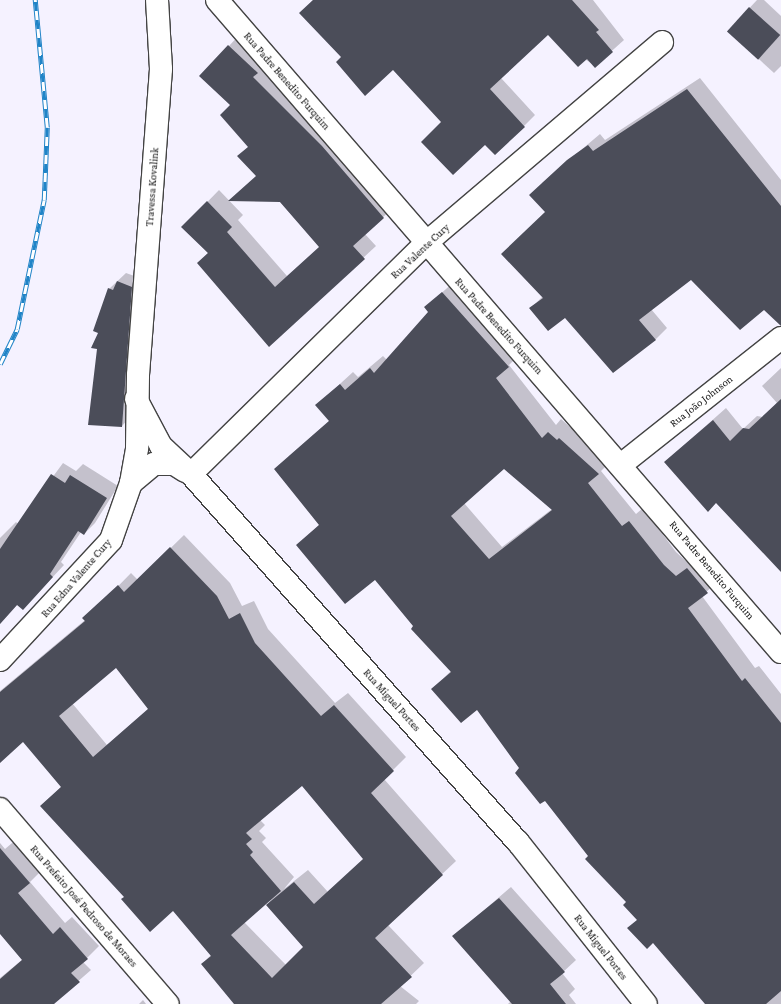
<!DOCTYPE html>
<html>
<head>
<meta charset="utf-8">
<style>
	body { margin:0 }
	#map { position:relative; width:781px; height:1004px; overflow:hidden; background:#f5f2ff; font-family:"Crimson Pro",serif }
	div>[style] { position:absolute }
	.shadow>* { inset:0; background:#0003 }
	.building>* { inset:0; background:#4b4d59; transform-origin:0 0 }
	.roads { filter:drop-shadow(1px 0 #434343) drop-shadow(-1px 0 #434343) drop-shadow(0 1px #434343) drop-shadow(0 -1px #434343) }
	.minor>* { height:22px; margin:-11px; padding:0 11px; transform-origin:11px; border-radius:11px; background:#fff }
	.tertiary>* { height:22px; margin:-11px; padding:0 11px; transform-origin:11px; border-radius:11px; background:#fff }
	.rail>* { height:4.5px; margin-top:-2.25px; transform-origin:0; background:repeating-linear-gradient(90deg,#fff 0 9px,#2084c7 0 18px); box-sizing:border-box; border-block:1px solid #2084c7 }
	span { translate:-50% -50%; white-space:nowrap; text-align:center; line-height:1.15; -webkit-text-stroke:4px #fff; paint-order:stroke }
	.street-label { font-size:11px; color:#101010 }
</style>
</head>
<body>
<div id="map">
	<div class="shadow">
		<i style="clip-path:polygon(313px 0,593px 0,624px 40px,595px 66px,548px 34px,501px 78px,535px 115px,524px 126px,485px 143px,442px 122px,393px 69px,342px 57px,301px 13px)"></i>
		<i style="clip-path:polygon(757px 0,764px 0,781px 16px,781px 66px,774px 73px,728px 31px)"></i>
		<i style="clip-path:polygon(240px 34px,395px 206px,365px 234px,376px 246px,269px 345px,198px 263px,208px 253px,183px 227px,219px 190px,243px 215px,238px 220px,287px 276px,320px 247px,239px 156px,249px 146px,231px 105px,229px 46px)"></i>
		<i style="clip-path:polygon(700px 78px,781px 180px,781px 292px,691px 279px,651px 309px,667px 328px,655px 340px,531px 308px,543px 296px,546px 212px,542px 183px,600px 134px,605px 140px)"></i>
		<i style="clip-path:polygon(126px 273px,140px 278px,130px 417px,122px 426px,99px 332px,109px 289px)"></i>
		<i style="clip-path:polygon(evenodd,456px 280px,521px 353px,509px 365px,556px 425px,561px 419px,571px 428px,573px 426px,612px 460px,601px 471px,636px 514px,643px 508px,676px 552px,689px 564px,700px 555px,720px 579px,702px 596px,755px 668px,759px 666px,781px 694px,781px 1004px,709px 1004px,653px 942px,629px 928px,638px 919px,627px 902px,477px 708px,432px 689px,451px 671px,375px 579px,298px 545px,320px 524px,289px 456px,330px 420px,317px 405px,353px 372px,358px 377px,383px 356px,387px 360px,430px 312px,426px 307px,456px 280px,504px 468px,552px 509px,502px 547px,464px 503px,504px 468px)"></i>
		<i style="clip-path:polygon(781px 368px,781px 571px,716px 502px,665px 462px,726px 408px,743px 429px,757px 416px,763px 417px,777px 403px,762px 386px)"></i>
		<i style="clip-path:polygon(63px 463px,76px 471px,83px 464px,118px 486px,95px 523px,84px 534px,81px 532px,61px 562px,64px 565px,34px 597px,18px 604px,0 624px,0 538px,16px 522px,18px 524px)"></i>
		<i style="clip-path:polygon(evenodd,184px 535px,230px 583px,242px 606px,254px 601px,268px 629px,335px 703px,348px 693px,406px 757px,384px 779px,456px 861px,388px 925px,424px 963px,400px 986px,419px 1001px,416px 1004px,248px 1004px,202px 964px,211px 955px,173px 909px,125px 897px,41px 806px,62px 786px,23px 740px,0 749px,0 691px,85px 620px,131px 573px,138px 580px,184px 535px,116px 667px,149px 708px,107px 745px,72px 703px,116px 667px,184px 535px,302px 785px,364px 859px,328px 892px,308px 870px,284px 889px,294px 877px,262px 842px,266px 838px,259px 831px,265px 825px,260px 820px,302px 785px,184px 535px,273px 897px,267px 905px,304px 947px,286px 965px,244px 922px,273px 897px)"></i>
		<i style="clip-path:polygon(18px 838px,41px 871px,30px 882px,65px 923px,72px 917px,99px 946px,83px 962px,91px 970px,52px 1004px,0 1004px,0 978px,23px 959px,0 933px,0 843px,5px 849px)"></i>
		<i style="clip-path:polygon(511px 887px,576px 960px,562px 973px,575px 989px,569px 995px,576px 1004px,508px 1004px,511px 1001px,454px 936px)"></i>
		<i style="clip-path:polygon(143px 1000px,146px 1004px,139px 1004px)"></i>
	</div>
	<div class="building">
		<i style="clip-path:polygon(313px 0,572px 0,599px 30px,596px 32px,613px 52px,595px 68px,587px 59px,578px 67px,548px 35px,490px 89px,525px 127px,495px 155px,485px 145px,453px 175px,421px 142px,441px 122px,393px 70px,365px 96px,336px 62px,341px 57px,299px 13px)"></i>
		<i style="left:749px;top:7px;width:42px;height:33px;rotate:42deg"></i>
		<i style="clip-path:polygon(228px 45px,258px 73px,253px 77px,322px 146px,384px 218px,353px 246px,365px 259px,269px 347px,197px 263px,208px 253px,181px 227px,207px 201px,232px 227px,227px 232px,275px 287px,319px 247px,280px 202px,228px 201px,256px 176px,237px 156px,248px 147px,220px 115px,230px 105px,199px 76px)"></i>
		<i style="clip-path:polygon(687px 89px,781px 206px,781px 326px,764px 310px,740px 330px,691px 280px,639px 320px,656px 340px,613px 373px,565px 318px,548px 331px,529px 308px,543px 298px,501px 254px,545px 212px,529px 195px,567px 160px,588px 145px,593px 151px)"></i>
		<i style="clip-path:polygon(117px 281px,132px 287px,122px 427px,88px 425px,97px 349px,91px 348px,98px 333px,93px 331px,108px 288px,113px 290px)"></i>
		<i style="clip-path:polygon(evenodd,442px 292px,509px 367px,496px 378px,542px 438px,548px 432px,557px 440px,559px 438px,599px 474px,588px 483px,622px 526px,629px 521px,664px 565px,676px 576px,687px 568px,708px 593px,688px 608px,742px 681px,745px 678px,781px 723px,781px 991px,766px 1004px,705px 1004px,653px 943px,647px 949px,627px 928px,637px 920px,623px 905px,626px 902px,585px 859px,588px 856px,545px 801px,540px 804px,515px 773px,519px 768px,477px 710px,461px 723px,431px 689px,451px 672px,411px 629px,413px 626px,375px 580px,345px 604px,296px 545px,319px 525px,274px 469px,329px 421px,315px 405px,340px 384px,345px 390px,370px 368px,374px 373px,428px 312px,424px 307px,442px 292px,504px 469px,552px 510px,489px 559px,451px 516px,504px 469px)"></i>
		<i style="clip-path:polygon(781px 399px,781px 572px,716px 503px,708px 512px,664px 462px,713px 420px,730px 441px,743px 428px,749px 429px)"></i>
		<i style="clip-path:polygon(51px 474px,65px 483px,70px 475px,107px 498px,84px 535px,78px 531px,50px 574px,53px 577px,23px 610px,17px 605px,0 624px,0 549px)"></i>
		<i style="clip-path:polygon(evenodd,170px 547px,217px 596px,229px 619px,240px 613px,255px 643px,321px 716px,334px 705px,394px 771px,371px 793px,443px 875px,375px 938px,412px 977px,381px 1004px,234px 1004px,201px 964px,211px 956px,173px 911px,150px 932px,121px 899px,124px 897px,40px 806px,61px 787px,23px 742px,0 763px,0 692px,85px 621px,82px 618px,118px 585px,124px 592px,170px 547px,116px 668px,148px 709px,93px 757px,59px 716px,116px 668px,170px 547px,302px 786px,363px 859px,314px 904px,294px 882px,266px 905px,303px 947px,272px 978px,231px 935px,281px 891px,250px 855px,253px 852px,246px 844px,252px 839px,246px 833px,302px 786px)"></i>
		<i style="clip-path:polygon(0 848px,30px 883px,18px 893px,53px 934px,60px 927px,88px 959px,71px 973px,80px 982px,54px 1004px,0 1004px,0 979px,22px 960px,0 934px)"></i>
		<i style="clip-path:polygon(499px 898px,565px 972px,550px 984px,566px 1004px,512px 1004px,452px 936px)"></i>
	</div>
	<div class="roads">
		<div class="minor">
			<i style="left:217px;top:0;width:862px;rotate:49.14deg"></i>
			<i style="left:622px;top:464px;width:203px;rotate:-38.4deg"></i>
			<i style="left:191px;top:474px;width:330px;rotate:-44.5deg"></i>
			<i style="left:426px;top:243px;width:310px;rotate:-40.4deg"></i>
			<i style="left:0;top:809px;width:257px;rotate:49.3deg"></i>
		</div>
		<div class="tertiary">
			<i style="left:136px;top:399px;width:53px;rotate:62deg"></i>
			<i style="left:161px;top:446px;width:41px;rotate:43deg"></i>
			<i style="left:191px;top:474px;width:492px;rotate:48.4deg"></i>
			<i style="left:518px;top:842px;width:206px;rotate:51.7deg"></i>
			<i style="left:131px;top:483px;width:30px;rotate:-40deg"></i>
			<i style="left:154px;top:464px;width:20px"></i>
			<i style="left:174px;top:464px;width:13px;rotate:32deg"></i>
			<i style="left:0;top:660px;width:163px;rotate:-47.2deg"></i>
			<i style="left:111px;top:540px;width:60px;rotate:-70.7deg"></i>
			<i style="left:131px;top:483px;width:36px;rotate:-80deg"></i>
			<i style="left:137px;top:448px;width:73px;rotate:-89.2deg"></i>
			<i style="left:138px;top:375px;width:307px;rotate:-85.7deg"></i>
			<i style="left:161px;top:69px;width:69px;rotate:-93.3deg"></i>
		</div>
	</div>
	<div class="rail">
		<i style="left:0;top:364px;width:39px;rotate:-64deg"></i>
		<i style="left:17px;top:329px;width:132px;rotate:-78.2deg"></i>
		<i style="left:44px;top:200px;width:73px;rotate:-87.6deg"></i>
		<i style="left:47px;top:127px;width:128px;rotate:-95.4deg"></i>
	</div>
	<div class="street-label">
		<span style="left:287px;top:81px;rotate:49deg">Rua Padre Benedito Furquim</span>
		<span style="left:152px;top:187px;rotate:-86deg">Travessa Kovalink</span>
		<span style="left:420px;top:251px;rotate:-43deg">Rua Valente Cury</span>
		<span style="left:499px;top:326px;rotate:48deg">Rua Padre Benedito Furquim</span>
		<span style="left:701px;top:401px;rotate:-38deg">Rua João Johnson</span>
		<span style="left:712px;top:570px;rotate:50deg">Rua Padre Benedito Furquim</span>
		<span style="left:76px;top:578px;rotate:-49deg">Rua Edna Valente Cury</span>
		<span style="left:392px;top:700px;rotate:48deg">Rua Miguel Portes</span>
		<span style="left:84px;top:906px;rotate:49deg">Rua Prefeito José Pedroso de Moraes</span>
		<span style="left:601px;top:947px;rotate:52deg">Rua Miguel Portes</span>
	</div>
</div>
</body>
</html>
